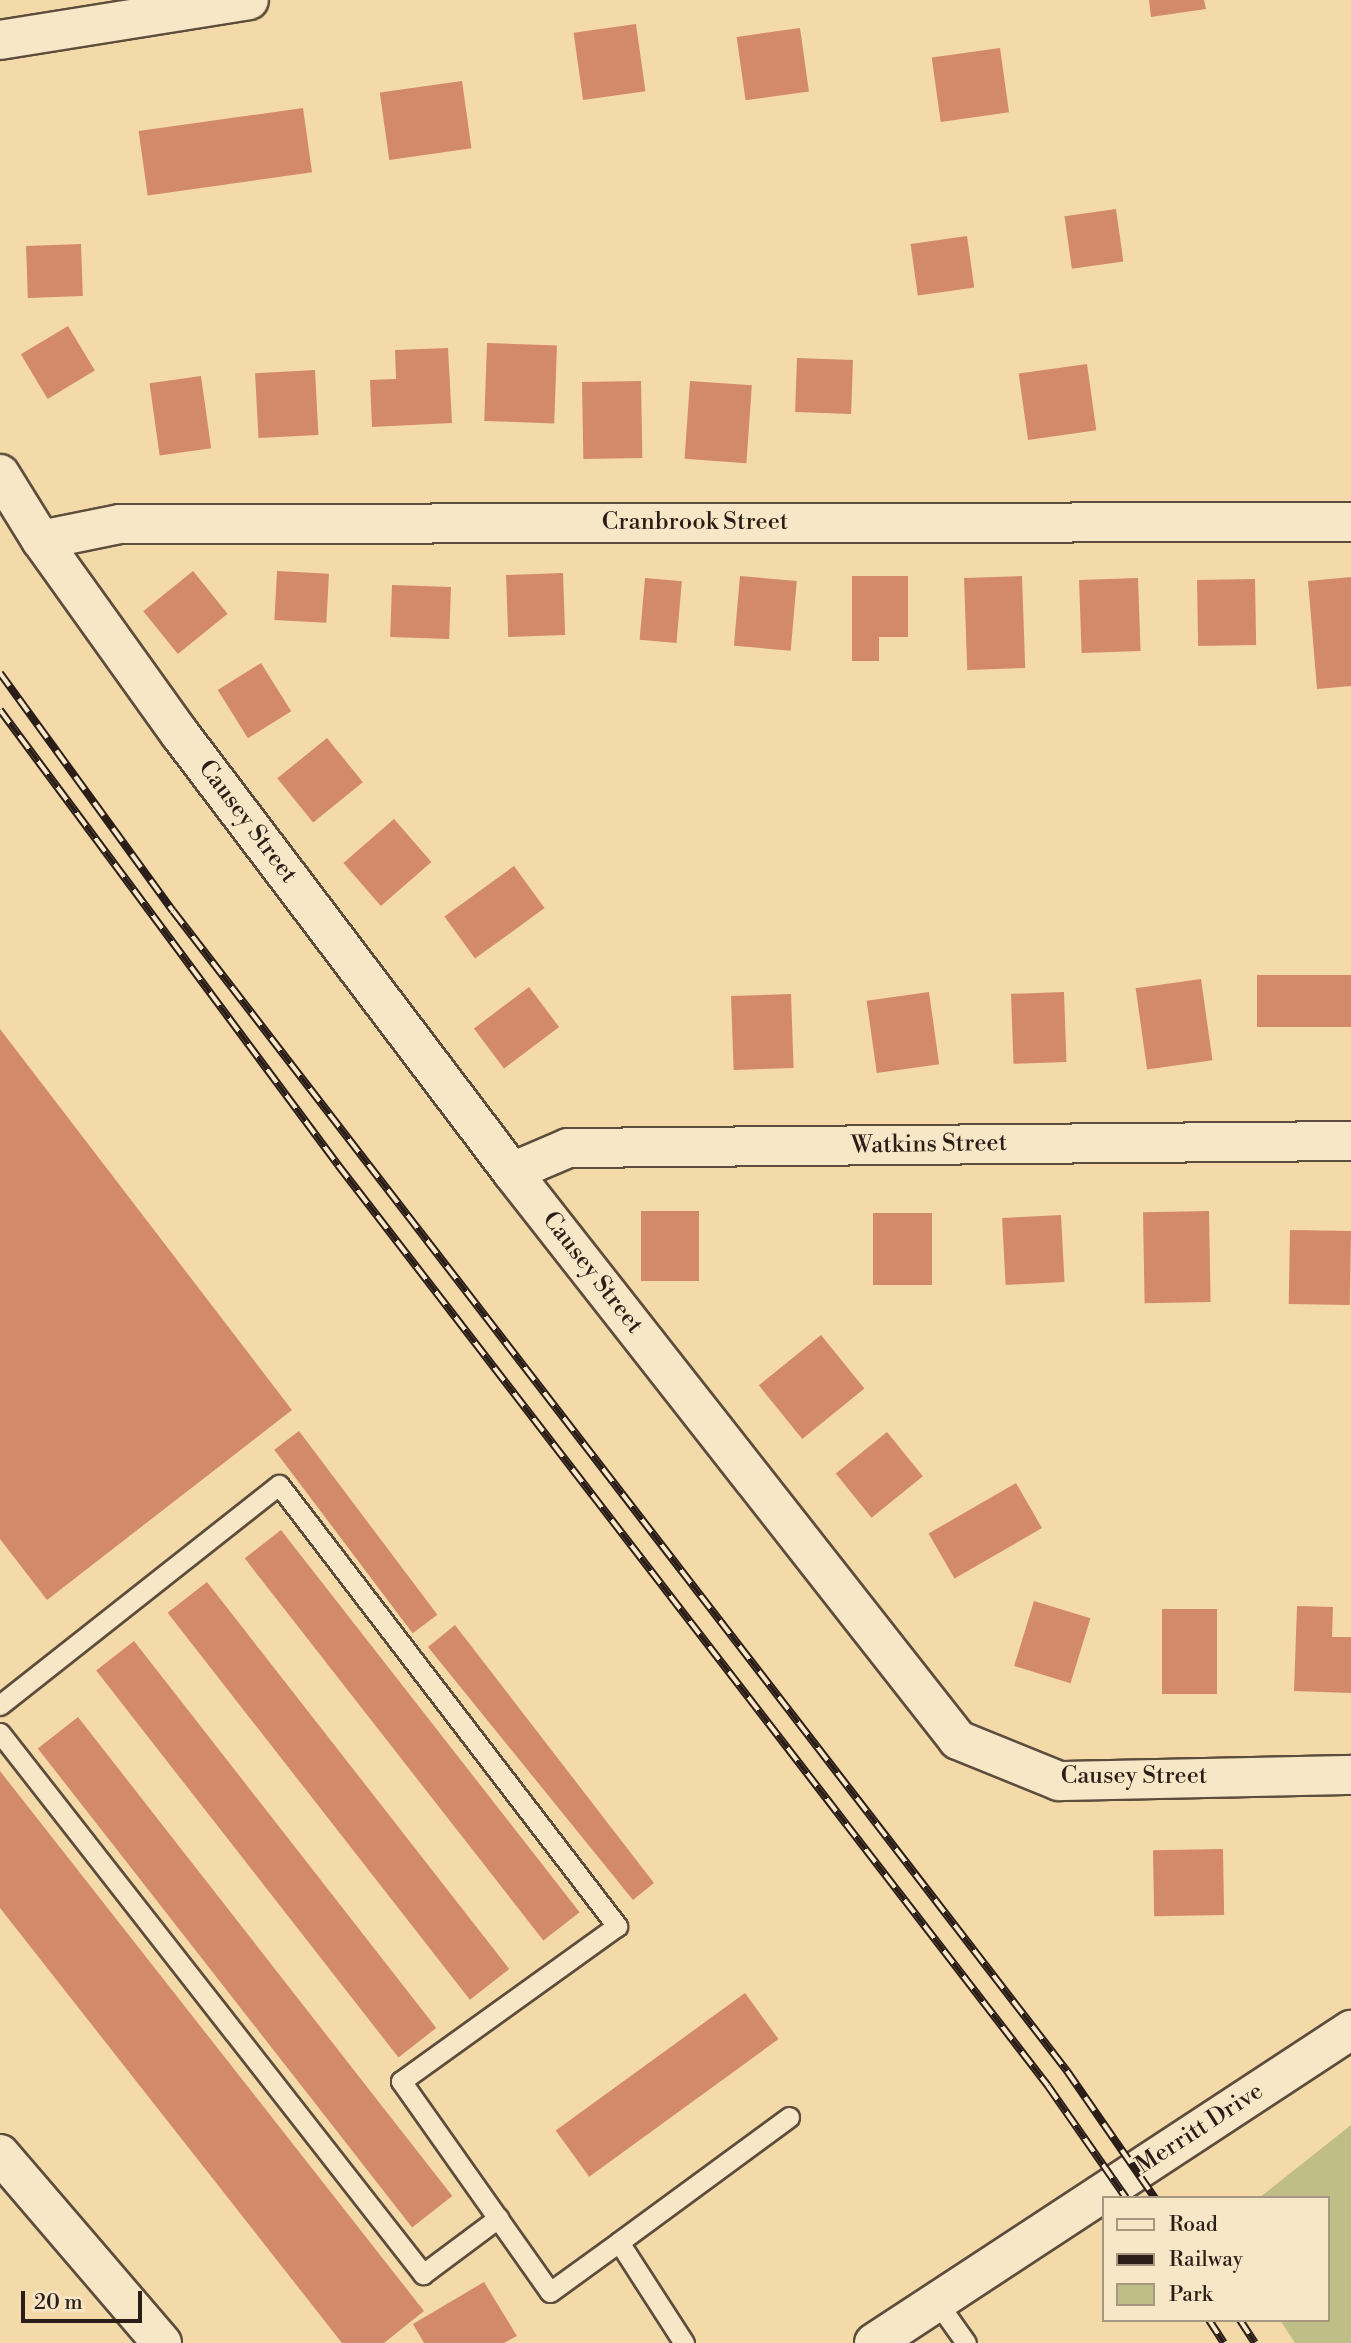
<!DOCTYPE html>
<html>
<head>
<meta charset="utf-8">
<style>
	body { margin:0 }
	#map { position:relative; width:1351px; height:2343px; overflow:hidden; background:#f4daa9; font-family:"Libre Bodoni",serif }
	div>[style] { position:absolute }
	.green>* { inset:0; background:#bebe86 }
	.building>* { inset:0; background:#d38a6b; transform-origin:0 0 }
	.roads { filter:drop-shadow(2px 0 #5d4d3c) drop-shadow(-2px 0 #5d4d3c) drop-shadow(0 2px #5d4d3c) drop-shadow(0 -2px #5d4d3c) }
	.service>* { height:19px; margin:-9.5px; padding:0 9.5px; transform-origin:9.5px; border-radius:9.5px; background:#f8e7c7 }
	.minor>* { height:38px; margin:-19px; padding:0 19px; transform-origin:19px; border-radius:19px; background:#f8e7c7 }
	.secondary>* { height:38px; margin:-19px; padding:0 19px; transform-origin:19px; border-radius:19px; background:#f8e7c7 }
	.rail>* { height:8px; margin-top:-4px; transform-origin:0; background:repeating-linear-gradient(90deg,#f8e7c7 0 16px,#2b1e18 0 32px); box-sizing:border-box; border-block:2px solid #2b1e18 }
	span { translate:-50% -50%; white-space:nowrap; text-align:center; line-height:1.15; -webkit-text-stroke:5px #f8e7c7; paint-order:stroke }
	.street-label { font-size:24px; color:#2b1e18 }
	.legend { position:absolute; left:1102px; top:2196px; width:228px; height:126px; box-sizing:border-box; background:#f8e7c7; border:2px solid #a69781; margin:0; padding:9px 12px; list-style:none; font-size:21px; color:#2b1e18 }
	.legend li { display:flex; align-items:center; gap:14px; height:35px }
	.legend b { width:35px; border:2px solid #a69781 }
	.scale { position:absolute; left:21px; top:2291px; width:121px; height:32px; box-sizing:border-box; border:4px solid #2b1e18; border-top:0; padding-left:9px; font-size:21px; line-height:24px; white-space:nowrap; color:#2b1e18; -webkit-text-stroke:5px #f8e7c7; paint-order:stroke }
</style>
</head>
<body>
<div id="map">
	<div class="green">
		<i style="clip-path:polygon(1351px 2125px,1351px 2343px,1295px 2343px,1280px 2320px,1328px 2320px,1328px 2198px,1259px 2198px)"></i>
	</div>
	<div class="building">
		<i style="clip-path:polygon(1149px 0,1204px 0,1206px 9px,1151px 17px)"></i>
		<i style="left:636px;top:24px;width:68px;height:63px;rotate:82deg"></i>
		<i style="left:800px;top:28px;width:64px;height:64px;rotate:82deg"></i>
		<i style="left:1000px;top:48px;width:65px;height:69px;rotate:82deg"></i>
		<i style="left:462px;top:81px;width:68px;height:83px;rotate:82deg"></i>
		<i style="left:303px;top:108px;width:65px;height:166px;rotate:82deg"></i>
		<i style="left:1116px;top:209px;width:53px;height:52px;rotate:82deg"></i>
		<i style="left:967px;top:236px;width:52px;height:57px;rotate:82deg"></i>
		<i style="left:81px;top:244px;width:52px;height:55px;rotate:88deg"></i>
		<i style="left:68px;top:326px;width:52px;height:55px;rotate:59deg"></i>
		<i style="left:487px;top:343px;width:70px;height:78px;rotate:2deg"></i>
		<i style="clip-path:polygon(448px 348px,452px 423px,372px 427px,370px 380px,396px 379px,395px 350px)"></i>
		<i style="left:797px;top:358px;width:56px;height:54px;rotate:2deg"></i>
		<i style="left:1087px;top:364px;width:67px;height:69px;rotate:82deg"></i>
		<i style="left:315px;top:370px;width:65px;height:60px;rotate:87deg"></i>
		<i style="left:201px;top:376px;width:73px;height:52px;rotate:82deg"></i>
		<i style="left:641px;top:381px;width:77px;height:59px;rotate:89deg"></i>
		<i style="left:690px;top:381px;width:62px;height:78px;rotate:4deg"></i>
		<i style="left:193px;top:571px;width:55px;height:64px;rotate:51deg"></i>
		<i style="left:277px;top:571px;width:52px;height:49px;rotate:3deg"></i>
		<i style="left:563px;top:573px;width:62px;height:57px;rotate:88deg"></i>
		<i style="left:740px;top:576px;width:57px;height:70px;rotate:5deg"></i>
		<i style="clip-path:polygon(852px 576px,908px 576px,908px 637px,879px 637px,879px 661px,852px 661px)"></i>
		<i style="left:1022px;top:576px;width:92px;height:58px;rotate:88deg"></i>
		<i style="clip-path:polygon(1351px 577px,1351px 686px,1317px 689px,1308px 581px)"></i>
		<i style="left:645px;top:578px;width:37px;height:62px;rotate:5deg"></i>
		<i style="left:1138px;top:578px;width:73px;height:59px;rotate:88deg"></i>
		<i style="left:1255px;top:579px;width:66px;height:58px;rotate:89deg"></i>
		<i style="left:392px;top:585px;width:59px;height:52px;rotate:2deg"></i>
		<i style="left:261px;top:663px;width:57px;height:51px;rotate:58deg"></i>
		<i style="left:327px;top:738px;width:57px;height:64px;rotate:51deg"></i>
		<i style="left:394px;top:819px;width:57px;height:67px;rotate:49deg"></i>
		<i style="left:514px;top:866px;width:52px;height:86px;rotate:54deg"></i>
		<i style="left:1351px;top:975px;width:52px;height:94px;rotate:90deg"></i>
		<i style="left:1201px;top:979px;width:82px;height:66px;rotate:82deg"></i>
		<i style="left:529px;top:987px;width:50px;height:69px;rotate:53deg"></i>
		<i style="left:929px;top:992px;width:73px;height:63px;rotate:82deg"></i>
		<i style="left:1064px;top:992px;width:70px;height:53px;rotate:88deg"></i>
		<i style="left:791px;top:994px;width:74px;height:60px;rotate:88deg"></i>
		<i style="clip-path:polygon(0 1029px,292px 1410px,47px 1600px,0 1539px)"></i>
		<i style="left:641px;top:1211px;width:58px;height:70px"></i>
		<i style="left:1209px;top:1211px;width:91px;height:66px;rotate:89deg"></i>
		<i style="left:873px;top:1213px;width:59px;height:72px"></i>
		<i style="left:1061px;top:1215px;width:67px;height:59px;rotate:87deg"></i>
		<i style="left:1290px;top:1230px;width:61px;height:74px;rotate:1deg"></i>
		<i style="left:821px;top:1335px;width:69px;height:80px;rotate:51deg"></i>
		<i style="left:299px;top:1431px;width:230px;height:31px;rotate:53deg"></i>
		<i style="left:887px;top:1432px;width:57px;height:66px;rotate:51deg"></i>
		<i style="left:1016px;top:1483px;width:52px;height:101px;rotate:60deg"></i>
		<i style="left:281px;top:1530px;width:485px;height:46px;rotate:52deg"></i>
		<i style="left:207px;top:1582px;width:491px;height:50px;rotate:52deg"></i>
		<i style="left:1034px;top:1601px;width:59px;height:68px;rotate:17deg"></i>
		<i style="clip-path:polygon(1297px 1606px,1333px 1607px,1332px 1637px,1351px 1637px,1351px 1693px,1294px 1691px)"></i>
		<i style="left:1162px;top:1609px;width:55px;height:85px"></i>
		<i style="clip-path:polygon(455px 1625px,654px 1883px,633px 1900px,428px 1647px)"></i>
		<i style="left:134px;top:1641px;width:491px;height:48px;rotate:52deg"></i>
		<i style="left:78px;top:1717px;width:608px;height:51px;rotate:52deg"></i>
		<i style="clip-path:polygon(0 1771px,424px 2311px,384px 2343px,342px 2343px,0 1908px)"></i>
		<i style="left:1223px;top:1849px;width:66px;height:70px;rotate:89deg"></i>
		<i style="left:745px;top:1993px;width:57px;height:234px;rotate:54deg"></i>
		<i style="clip-path:polygon(484px 2282px,517px 2336px,504px 2343px,424px 2343px,413px 2324px)"></i>
	</div>
	<div class="roads">
		<div class="service">
			<i style="left:0;top:1705px;width:355px;rotate:-38.3deg"></i>
			<i style="left:279px;top:1485px;width:556px;rotate:52.53deg"></i>
			<i style="left:617px;top:1926px;width:266px;rotate:144.3deg"></i>
			<i style="left:401px;top:2081px;width:258px;rotate:54.8deg"></i>
			<i style="left:550px;top:2292px;width:85px;rotate:-35.9deg"></i>
			<i style="left:0;top:1733px;width:687px;rotate:51.98deg"></i>
			<i style="left:423px;top:2274px;width:94px;rotate:-36.7deg"></i>
			<i style="left:937px;top:2302px;width:50px;rotate:54.7deg"></i>
			<i style="left:684px;top:2343px;width:120px;rotate:-122.8deg"></i>
			<i style="left:619px;top:2242px;width:211px;rotate:-36.3deg"></i>
		</div>
		<div class="minor">
			<i style="left:0;top:40px;width:252px;rotate:-9.1deg"></i>
			<i style="left:0;top:474px;width:78px;rotate:58.2deg"></i>
			<i style="left:41px;top:540px;width:239px;rotate:54.4deg"></i>
			<i style="left:180px;top:734px;width:550px;rotate:52.84deg"></i>
			<i style="left:512px;top:1172px;width:722px;rotate:51.86deg"></i>
			<i style="left:958px;top:1740px;width:109px;rotate:22.1deg"></i>
			<i style="left:1059px;top:1781px;width:292px;rotate:-1.2deg"></i>
			<i style="left:41px;top:540px;width:81px;rotate:-11.4deg"></i>
			<i style="left:120px;top:524px;width:1231px;rotate:-0.09deg"></i>
			<i style="left:512px;top:1172px;width:61px;rotate:-23.2deg"></i>
			<i style="left:568px;top:1148px;width:783px;rotate:-0.51deg"></i>
		</div>
		<div class="secondary">
			<i style="left:0;top:2154px;width:249px;rotate:49.4deg"></i>
			<i style="left:874px;top:2343px;width:571px;rotate:-33.27deg"></i>
		</div>
	</div>
	<div class="rail">
		<i style="left:0;top:673px;width:294px;rotate:54deg"></i>
		<i style="left:173px;top:911px;width:1465px;rotate:52.38deg"></i>
		<i style="left:1067px;top:2071px;width:155px;rotate:55.3deg"></i>
		<i style="left:0;top:710px;width:567px;rotate:53.39deg"></i>
		<i style="left:338px;top:1165px;width:1163px;rotate:52.37deg"></i>
		<i style="left:1048px;top:2086px;width:136px;rotate:55.1deg"></i>
		<i style="left:1209px;top:2320px;width:27px;rotate:57deg"></i>
		<i style="left:1240px;top:2320px;width:27px;rotate:57deg"></i>
	</div>
	<div class="street-label">
		<span style="left:695px;top:523px">Cranbrook Street</span>
		<span style="left:247px;top:822px;rotate:53deg">Causey Street</span>
		<span style="left:929px;top:1145px;rotate:-1deg">Watkins Street</span>
		<span style="left:592px;top:1273px;rotate:52deg">Causey Street</span>
		<span style="left:1134px;top:1777px">Causey Street</span>
		<span style="left:1200px;top:2129px;rotate:-33deg">Merritt Drive</span>
	</div>
	<ul class="legend">
	<li><b style="height:9px;background:#f8e7c7"></b>Road</li>
	<li><b style="height:9px;background:#2b1e18"></b>Railway</li>
	<li><b style="height:19px;background:#bebe86"></b>Park</li>
	</ul>
	<div class="scale">20 m</div>
</div>
</body>
</html>
